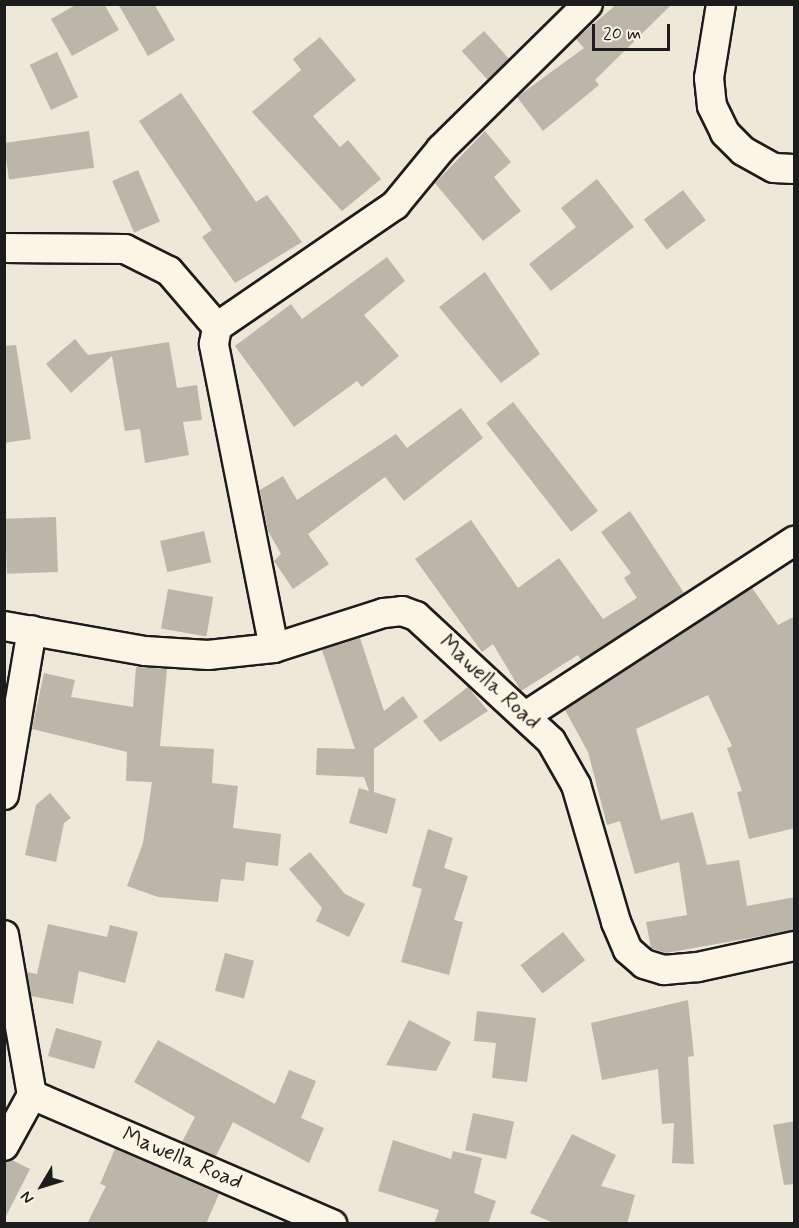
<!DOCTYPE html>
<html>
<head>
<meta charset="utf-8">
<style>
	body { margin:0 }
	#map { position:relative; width:799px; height:1228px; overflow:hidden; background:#eee8d9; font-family:Mynerve,sans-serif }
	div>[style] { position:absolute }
	.building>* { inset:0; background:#bab6aa; transform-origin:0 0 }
	.roads { filter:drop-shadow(2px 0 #1c1c1c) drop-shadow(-2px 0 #1c1c1c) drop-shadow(0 2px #1c1c1c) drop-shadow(0 -2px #1c1c1c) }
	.minor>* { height:28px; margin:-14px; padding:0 14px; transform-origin:14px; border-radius:14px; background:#fcf5e5 }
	span { translate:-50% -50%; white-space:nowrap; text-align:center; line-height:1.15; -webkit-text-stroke:4.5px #fcf5e5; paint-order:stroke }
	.street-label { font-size:22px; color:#1c1c1c }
	.frame { position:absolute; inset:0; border:6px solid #1c1c1c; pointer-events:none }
	.north { position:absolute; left:12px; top:1156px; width:60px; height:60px; -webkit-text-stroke:4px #fcf5e5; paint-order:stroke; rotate:232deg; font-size:16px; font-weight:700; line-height:24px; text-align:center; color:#1c1c1c }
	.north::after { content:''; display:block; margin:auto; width:21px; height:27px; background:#1c1c1c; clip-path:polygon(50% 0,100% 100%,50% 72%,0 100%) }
	.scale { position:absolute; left:592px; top:24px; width:78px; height:27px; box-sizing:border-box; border:3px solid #1c1c1c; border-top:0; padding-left:8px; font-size:18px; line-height:21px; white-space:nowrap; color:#1c1c1c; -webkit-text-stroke:4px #fcf5e5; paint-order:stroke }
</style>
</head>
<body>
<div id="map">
	<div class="building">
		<i style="clip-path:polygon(77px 4px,104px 4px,119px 30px,72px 56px,51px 19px)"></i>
		<i style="clip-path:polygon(118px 4px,154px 4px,175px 40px,148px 56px)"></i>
		<i style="clip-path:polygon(617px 4px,672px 4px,595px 80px,599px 85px,543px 131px,517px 97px,584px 48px,576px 39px)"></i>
		<i style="left:484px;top:31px;width:38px;height:30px;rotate:48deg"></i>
		<i style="clip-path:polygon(320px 37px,356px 80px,313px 116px,340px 147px,348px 140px,381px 179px,342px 211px,252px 112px,301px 70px,293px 59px)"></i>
		<i style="left:57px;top:52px;width:50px;height:30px;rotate:65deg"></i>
		<i style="clip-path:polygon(181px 93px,256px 202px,267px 195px,302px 242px,235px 283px,202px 237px,212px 230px,139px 121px)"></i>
		<i style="left:89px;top:131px;width:37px;height:86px;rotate:82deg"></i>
		<i style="clip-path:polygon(485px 131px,511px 162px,494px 177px,521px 211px,483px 241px,435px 183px)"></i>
		<i style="left:138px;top:170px;width:56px;height:28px;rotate:67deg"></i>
		<i style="clip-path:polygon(597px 179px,634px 227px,551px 291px,529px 264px,576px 227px,561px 208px)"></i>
		<i style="left:683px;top:190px;width:38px;height:49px;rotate:53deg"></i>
		<i style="clip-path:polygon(387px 257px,405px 281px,364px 315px,399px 356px,362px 387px,357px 381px,294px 427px,235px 346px,291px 304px,302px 319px)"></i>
		<i style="clip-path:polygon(485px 272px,540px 354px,501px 383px,439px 307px)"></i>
		<i style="clip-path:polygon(75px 339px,88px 355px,169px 342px,177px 388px,197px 385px,202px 420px,183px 422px,189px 455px,145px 463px,140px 429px,125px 431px,112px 356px,71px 393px,46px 364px)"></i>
		<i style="clip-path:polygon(16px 345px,31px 439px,4px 443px,4px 346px)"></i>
		<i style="left:513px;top:402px;width:138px;height:34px;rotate:52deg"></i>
		<i style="clip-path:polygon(461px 408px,483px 438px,404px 501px,385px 477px,308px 534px,329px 564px,293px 589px,274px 561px,281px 554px,268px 531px,260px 490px,283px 476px,297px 500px,396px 434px,407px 448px)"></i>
		<i style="clip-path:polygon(630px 511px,684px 593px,581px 660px,578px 655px,521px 691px,493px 644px,482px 652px,415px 559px,471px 520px,518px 588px,559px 558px,603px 619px,637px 598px,624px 578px,631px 573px,601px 532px)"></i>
		<i style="left:56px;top:517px;width:55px;height:51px;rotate:88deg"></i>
		<i style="left:204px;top:531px;width:32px;height:45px;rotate:77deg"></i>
		<i style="clip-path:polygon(752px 588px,778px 625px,795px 616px,795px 828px,749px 839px,737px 792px,742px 791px,727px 748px,732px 746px,708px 695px,636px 729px,661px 820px,693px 812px,707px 865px,739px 860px,747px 906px,795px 897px,795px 930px,666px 953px,651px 948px,646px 922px,687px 915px,679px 862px,635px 874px,620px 821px,607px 825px,588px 752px,565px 710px)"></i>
		<i style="left:168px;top:589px;width:46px;height:40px;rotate:10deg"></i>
		<i style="clip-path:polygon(360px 638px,384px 711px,403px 696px,418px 717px,374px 749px,374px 792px,396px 799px,387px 834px,349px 823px,359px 788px,369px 791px,364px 777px,316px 775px,317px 748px,355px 749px,322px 650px)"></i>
		<i style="clip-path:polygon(136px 667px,167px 669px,160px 746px,214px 749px,212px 783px,238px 786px,233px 828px,281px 834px,278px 866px,246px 862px,244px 881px,221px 879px,218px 902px,158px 897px,127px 886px,143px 843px,152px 782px,126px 781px,127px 752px,32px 729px,44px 673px,75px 680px,71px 697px,133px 707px)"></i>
		<i style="clip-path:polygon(468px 687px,488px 711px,440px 742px,423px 721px)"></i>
		<i style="clip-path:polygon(50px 793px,71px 818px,64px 823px,56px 862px,25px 855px,36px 805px)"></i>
		<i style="clip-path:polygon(428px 829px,453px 838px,444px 868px,468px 876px,454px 920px,463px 922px,449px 975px,401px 962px,422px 889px,412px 886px)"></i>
		<i style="clip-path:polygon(310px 852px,345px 894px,365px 904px,349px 937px,316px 921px,322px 908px,289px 869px)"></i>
		<i style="clip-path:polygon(48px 924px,107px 937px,110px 925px,138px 932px,125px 983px,79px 971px,73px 1004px,31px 996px,27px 972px,37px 974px)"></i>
		<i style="left:563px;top:932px;width:36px;height:54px;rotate:52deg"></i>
		<i style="left:225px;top:953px;width:30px;height:39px;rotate:15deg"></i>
		<i style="clip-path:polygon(688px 1000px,694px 1056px,688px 1057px,694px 1164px,672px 1163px,674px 1123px,662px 1124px,658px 1069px,602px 1080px,591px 1023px)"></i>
		<i style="clip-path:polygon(477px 1011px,536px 1018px,527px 1082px,492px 1078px,496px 1043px,474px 1041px)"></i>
		<i style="clip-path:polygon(409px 1020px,451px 1042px,436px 1071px,386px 1065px)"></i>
		<i style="left:56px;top:1028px;width:48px;height:29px;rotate:16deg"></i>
		<i style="clip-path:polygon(158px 1040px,275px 1104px,289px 1070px,316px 1081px,301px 1118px,324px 1128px,309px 1163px,233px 1122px,216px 1156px,182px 1142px,195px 1117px,134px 1082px)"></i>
		<i style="left:473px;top:1113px;width:42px;height:38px;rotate:12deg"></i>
		<i style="clip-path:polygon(795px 1121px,795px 1184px,784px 1185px,773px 1125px)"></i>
		<i style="clip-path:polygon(572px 1134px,616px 1155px,601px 1186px,635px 1195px,627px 1224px,556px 1224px,530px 1213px)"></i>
		<i style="clip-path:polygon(393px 1140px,451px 1159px,453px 1151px,482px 1158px,474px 1193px,496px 1201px,488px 1224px,434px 1224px,439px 1210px,378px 1191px)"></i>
		<i style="clip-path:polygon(115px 1149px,219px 1194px,206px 1224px,87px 1224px,106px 1186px,100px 1184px)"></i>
		<i style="clip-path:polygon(12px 1160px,30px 1169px,4px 1220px,4px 1162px)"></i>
	</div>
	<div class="roads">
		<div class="minor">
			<i style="left:721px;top:4px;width:75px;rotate:99.2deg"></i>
			<i style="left:709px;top:78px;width:28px;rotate:84deg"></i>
			<i style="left:712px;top:106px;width:30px;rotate:64deg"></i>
			<i style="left:725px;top:133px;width:25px;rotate:45deg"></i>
			<i style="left:743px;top:151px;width:35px;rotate:29deg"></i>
			<i style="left:774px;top:168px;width:20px;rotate:3deg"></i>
			<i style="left:4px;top:248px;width:121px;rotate:0.5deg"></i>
			<i style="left:125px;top:249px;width:49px;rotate:26.6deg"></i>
			<i style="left:169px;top:271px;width:74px;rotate:49.4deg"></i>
			<i style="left:4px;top:626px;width:143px;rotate:10.1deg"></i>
			<i style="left:145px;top:651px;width:63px;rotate:3.6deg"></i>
			<i style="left:208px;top:655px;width:66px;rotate:-6.1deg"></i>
			<i style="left:274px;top:648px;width:115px;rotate:-17.7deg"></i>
			<i style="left:384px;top:613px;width:18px;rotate:-6deg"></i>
			<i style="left:402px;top:611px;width:15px;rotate:20deg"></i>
			<i style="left:416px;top:616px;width:184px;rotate:42.8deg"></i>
			<i style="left:551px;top:741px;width:51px;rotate:60.4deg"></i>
			<i style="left:576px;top:785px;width:143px;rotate:73.7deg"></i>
			<i style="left:616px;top:922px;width:30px;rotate:67deg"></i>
			<i style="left:628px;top:950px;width:21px;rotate:41deg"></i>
			<i style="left:644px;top:964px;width:21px;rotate:17deg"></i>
			<i style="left:664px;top:970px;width:34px;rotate:-5deg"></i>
			<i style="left:698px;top:967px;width:98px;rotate:-12.3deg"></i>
			<i style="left:274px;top:648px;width:310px;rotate:-101.2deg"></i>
			<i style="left:214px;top:344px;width:17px;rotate:-80deg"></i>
			<i style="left:217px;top:327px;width:216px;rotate:-34.4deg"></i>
			<i style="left:395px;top:205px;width:72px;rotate:-50.6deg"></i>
			<i style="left:441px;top:149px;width:206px;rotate:-44.6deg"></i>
			<i style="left:527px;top:715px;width:319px;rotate:-33.1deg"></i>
			<i style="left:4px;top:795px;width:167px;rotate:-80.4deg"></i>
			<i style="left:4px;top:935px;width:162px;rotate:80.1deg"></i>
			<i style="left:32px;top:1095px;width:58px;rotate:118.8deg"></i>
			<i style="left:32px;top:1095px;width:327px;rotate:23.3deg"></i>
		</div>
	</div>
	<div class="street-label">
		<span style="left:489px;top:683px;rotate:43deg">Mawella Road</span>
		<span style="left:182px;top:1159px;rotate:23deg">Mawella Road</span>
	</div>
	<div class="frame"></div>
	<div class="north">N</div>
	<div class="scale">20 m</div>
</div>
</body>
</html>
